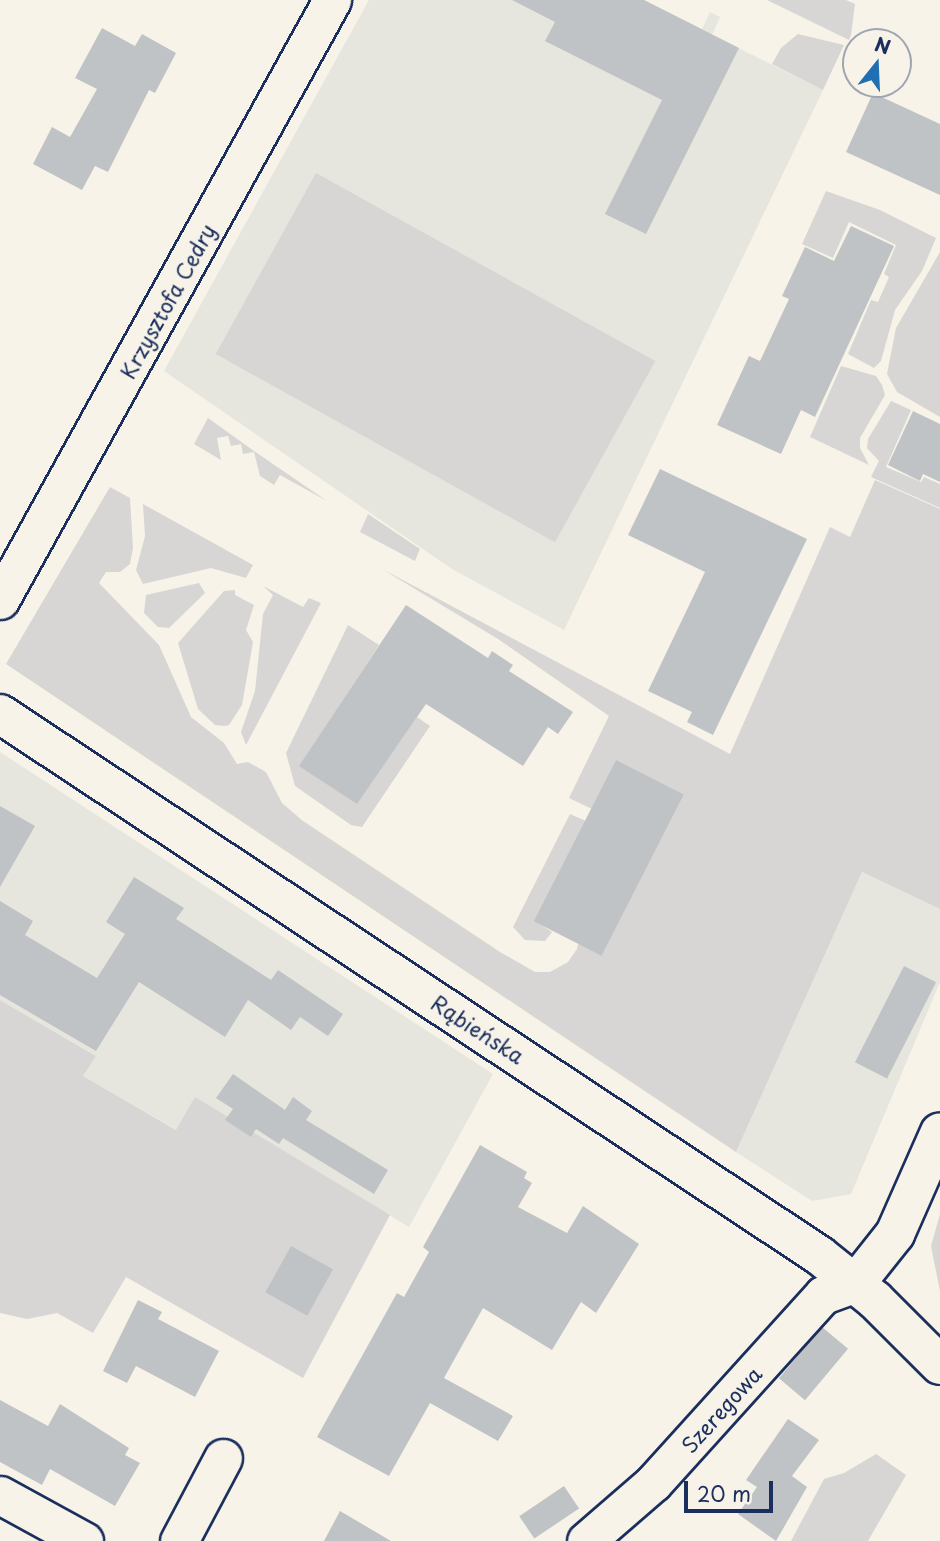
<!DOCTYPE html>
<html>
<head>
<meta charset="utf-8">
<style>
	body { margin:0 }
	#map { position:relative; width:940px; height:1541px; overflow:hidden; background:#f7f3e8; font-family:"Playpen Sans",sans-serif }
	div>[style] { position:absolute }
	.built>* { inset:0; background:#e6e5de }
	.green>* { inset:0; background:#d7d6d4; transform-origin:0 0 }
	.building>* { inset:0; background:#c0c3c5; transform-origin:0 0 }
	.roads { filter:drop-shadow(2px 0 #1b2f5e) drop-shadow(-2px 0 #1b2f5e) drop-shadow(0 2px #1b2f5e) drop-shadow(0 -2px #1b2f5e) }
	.street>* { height:37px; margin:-18.5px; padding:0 18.5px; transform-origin:18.5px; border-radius:18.5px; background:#f7f3e8 }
	.secondary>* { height:38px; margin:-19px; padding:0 19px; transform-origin:19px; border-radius:19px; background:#f7f3e8 }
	span { translate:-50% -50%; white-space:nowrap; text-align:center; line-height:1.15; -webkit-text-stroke:5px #f7f3e8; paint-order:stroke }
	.street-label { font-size:21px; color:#1b2f5e }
	.north { position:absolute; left:842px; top:28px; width:70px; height:70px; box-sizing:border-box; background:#f7f3e8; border:2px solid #9fa5b1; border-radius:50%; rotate:18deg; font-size:19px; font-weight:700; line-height:28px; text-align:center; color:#1b2f5e }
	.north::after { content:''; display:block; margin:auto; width:24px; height:32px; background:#1f6fb2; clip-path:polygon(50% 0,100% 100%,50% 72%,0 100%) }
	.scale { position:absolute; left:684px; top:1481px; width:89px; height:32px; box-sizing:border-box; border:4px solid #1b2f5e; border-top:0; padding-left:9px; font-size:21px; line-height:24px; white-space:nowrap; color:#1b2f5e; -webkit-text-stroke:5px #f7f3e8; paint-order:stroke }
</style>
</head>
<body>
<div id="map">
	<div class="built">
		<i style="clip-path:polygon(369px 0,644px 0,702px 29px,710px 12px,720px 17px,712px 35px,823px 90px,564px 630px,452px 569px,164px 371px)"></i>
		<i style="clip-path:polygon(0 752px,493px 1074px,409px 1227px,196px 1098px,177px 1130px,83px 1076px,95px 1055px,0 1000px)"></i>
		<i style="clip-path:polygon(862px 872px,940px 909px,940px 982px,851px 1194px,812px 1201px,736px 1152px)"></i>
	</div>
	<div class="green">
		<i style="clip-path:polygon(767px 0,846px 0,855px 4px,851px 35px,849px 40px)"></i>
		<i style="clip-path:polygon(798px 34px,844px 45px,823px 90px,772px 64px,781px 48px)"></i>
		<i style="left:316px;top:173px;width:388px;height:207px;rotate:29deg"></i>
		<i style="clip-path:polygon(826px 191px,880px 210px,936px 238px,922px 271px,895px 310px,881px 361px,874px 368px,848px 354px,871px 300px,878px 302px,889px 277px,884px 274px,896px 245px,849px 222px,833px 258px,802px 244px)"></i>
		<i style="clip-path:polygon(940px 252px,940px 417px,897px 392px,887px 374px,896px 328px)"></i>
		<i style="clip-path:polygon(841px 366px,876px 376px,882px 385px,885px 395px,860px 438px,860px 448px,869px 465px,810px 437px)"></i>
		<i style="clip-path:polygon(891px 401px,911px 410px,886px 467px,921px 482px,924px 477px,940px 484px,940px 508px,871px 477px,879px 461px,867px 448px,868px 439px)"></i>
		<i style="clip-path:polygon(208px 418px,254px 451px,327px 501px,280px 475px,274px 485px,260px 476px,254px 452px,243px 454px,241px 444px,231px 446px,228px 436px,217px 438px,221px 460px,194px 444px)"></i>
		<i style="clip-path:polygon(875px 480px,940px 509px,940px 909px,862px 872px,736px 1152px,6px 664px,110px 487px,130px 498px,133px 548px,130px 564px,120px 572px,106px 572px,99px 583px,159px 645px,191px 717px,224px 743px,237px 764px,248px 762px,266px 772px,282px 803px,303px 821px,500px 952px,535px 972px,550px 972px,568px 962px,577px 949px,616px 760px,592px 809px,569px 798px,609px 716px,498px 639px,382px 569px,730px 754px,830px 527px,850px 537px)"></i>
		<i style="clip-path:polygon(143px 504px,253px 565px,246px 578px,211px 568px,143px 584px,136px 570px,145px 536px)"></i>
		<i style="clip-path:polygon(368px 514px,420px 549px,415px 561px,360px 532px)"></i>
		<i style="clip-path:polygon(199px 583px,205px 593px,169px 628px,158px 627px,144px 613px,146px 595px)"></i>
		<i style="clip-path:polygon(263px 586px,303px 607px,309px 598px,321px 603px,246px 745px,241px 732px,255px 691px,263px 614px,273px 595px)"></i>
		<i style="clip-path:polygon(235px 590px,235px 595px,254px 605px,246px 630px,253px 642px,242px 705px,229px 725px,224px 726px,215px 725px,198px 709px,178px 643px,224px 591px)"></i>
		<i style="clip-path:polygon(348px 625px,379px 645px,300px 766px,357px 803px,417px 717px,430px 726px,362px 827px,351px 825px,295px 786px,286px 753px)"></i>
		<i style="clip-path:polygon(570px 814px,586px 821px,537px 922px,552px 932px,545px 941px,525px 940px,513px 927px)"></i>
		<i style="clip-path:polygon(0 1000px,96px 1056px,83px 1076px,176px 1130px,195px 1097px,390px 1215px,303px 1378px,126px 1277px,93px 1333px,57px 1313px,27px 1319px,0 1313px)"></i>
		<i style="clip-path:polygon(940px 1214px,940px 1291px,931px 1246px)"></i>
		<i style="clip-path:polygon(876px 1454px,906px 1475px,868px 1541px,791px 1541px,824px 1479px,844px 1473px)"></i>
	</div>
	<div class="building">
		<i style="clip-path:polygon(512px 0,644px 0,739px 48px,646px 234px,605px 214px,662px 100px,545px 41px,555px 22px)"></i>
		<i style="clip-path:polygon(102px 28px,135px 46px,142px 34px,176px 53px,155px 93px,149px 90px,108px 172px,95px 166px,82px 190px,33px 164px,52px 127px,70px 137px,97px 89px,75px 78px)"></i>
		<i style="clip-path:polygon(873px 93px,940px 124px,940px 195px,846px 152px)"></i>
		<i style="clip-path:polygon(851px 226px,894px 246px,815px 417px,801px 410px,781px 454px,717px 425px,749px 356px,760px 361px,789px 299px,782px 296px,805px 247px,834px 261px)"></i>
		<i style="clip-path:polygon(913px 411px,940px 424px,940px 482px,923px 474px,920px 481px,888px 465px)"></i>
		<i style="clip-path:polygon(660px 469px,807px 539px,713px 735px,687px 722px,692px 712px,648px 691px,705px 572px,628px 535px)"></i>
		<i style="clip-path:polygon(406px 605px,488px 658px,492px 651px,513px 665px,509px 671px,573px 712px,558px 734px,548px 727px,523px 766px,426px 704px,357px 804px,299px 766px)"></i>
		<i style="left:616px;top:760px;width:76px;height:181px;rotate:27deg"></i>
		<i style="clip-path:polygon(0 806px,35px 826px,0 887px)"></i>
		<i style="clip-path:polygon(134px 877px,184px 908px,176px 919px,271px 980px,278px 970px,343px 1014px,328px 1036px,300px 1017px,291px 1030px,248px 1000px,225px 1037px,139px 982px,96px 1051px,0 995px,0 901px,33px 921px,25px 935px,97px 978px,125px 934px,106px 922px)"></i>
		<i style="left:904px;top:966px;width:36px;height:108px;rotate:27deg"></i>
		<i style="clip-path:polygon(233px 1074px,285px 1110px,293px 1097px,312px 1111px,306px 1120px,388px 1170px,374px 1194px,283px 1138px,279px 1144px,256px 1129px,251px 1137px,225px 1120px,233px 1109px,216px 1098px)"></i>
		<i style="clip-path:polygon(480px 1145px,527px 1172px,524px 1178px,532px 1183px,518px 1207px,567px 1233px,583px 1206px,639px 1244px,596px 1313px,581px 1302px,552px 1350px,483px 1308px,444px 1378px,513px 1416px,498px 1441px,430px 1403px,389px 1476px,317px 1437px,397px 1293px,404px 1297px,429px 1252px,423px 1247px)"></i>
		<i style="left:291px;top:1246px;width:48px;height:53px;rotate:29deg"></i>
		<i style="clip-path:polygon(138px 1300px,162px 1312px,158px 1319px,219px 1351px,195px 1397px,136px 1366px,127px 1383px,103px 1371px)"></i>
		<i style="left:822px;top:1327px;width:34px;height:67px;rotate:40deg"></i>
		<i style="clip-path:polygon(0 1400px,48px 1426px,60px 1404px,129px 1448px,125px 1455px,140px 1463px,115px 1506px,50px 1469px,42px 1485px,0 1462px)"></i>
		<i style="clip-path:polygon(788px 1419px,819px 1440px,792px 1476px,807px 1487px,776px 1541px,738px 1514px,757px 1487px,746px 1480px)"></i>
		<i style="left:564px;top:1486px;width:27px;height:54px;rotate:56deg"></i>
		<i style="clip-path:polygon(340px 1511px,391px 1541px,324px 1541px)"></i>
	</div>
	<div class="roads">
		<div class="street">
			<i style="left:0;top:600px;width:686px;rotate:-61.04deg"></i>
			<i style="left:0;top:1495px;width:96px;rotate:28.7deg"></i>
			<i style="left:179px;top:1541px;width:94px;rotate:-62.1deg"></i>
			<i style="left:586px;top:1541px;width:89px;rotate:-40.9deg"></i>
			<i style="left:653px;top:1483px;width:253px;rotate:-47.9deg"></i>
			<i style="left:823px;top:1295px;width:35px;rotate:-20deg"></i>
		</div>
		<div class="secondary">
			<i style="left:0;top:714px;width:982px;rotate:33.45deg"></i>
			<i style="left:819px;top:1255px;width:72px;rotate:38.8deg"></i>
			<i style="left:875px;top:1300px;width:92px;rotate:45deg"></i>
			<i style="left:856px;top:1283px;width:63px;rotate:-51.5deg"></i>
			<i style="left:895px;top:1234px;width:111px;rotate:-66.2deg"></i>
		</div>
	</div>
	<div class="street-label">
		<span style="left:167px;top:301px;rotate:-61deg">Krzysztofa Cedry</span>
		<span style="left:478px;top:1029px;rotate:33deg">Rąbieńska</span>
		<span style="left:721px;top:1409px;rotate:-48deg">Szeregowa</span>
	</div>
	<div class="north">N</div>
	<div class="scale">20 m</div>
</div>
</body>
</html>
